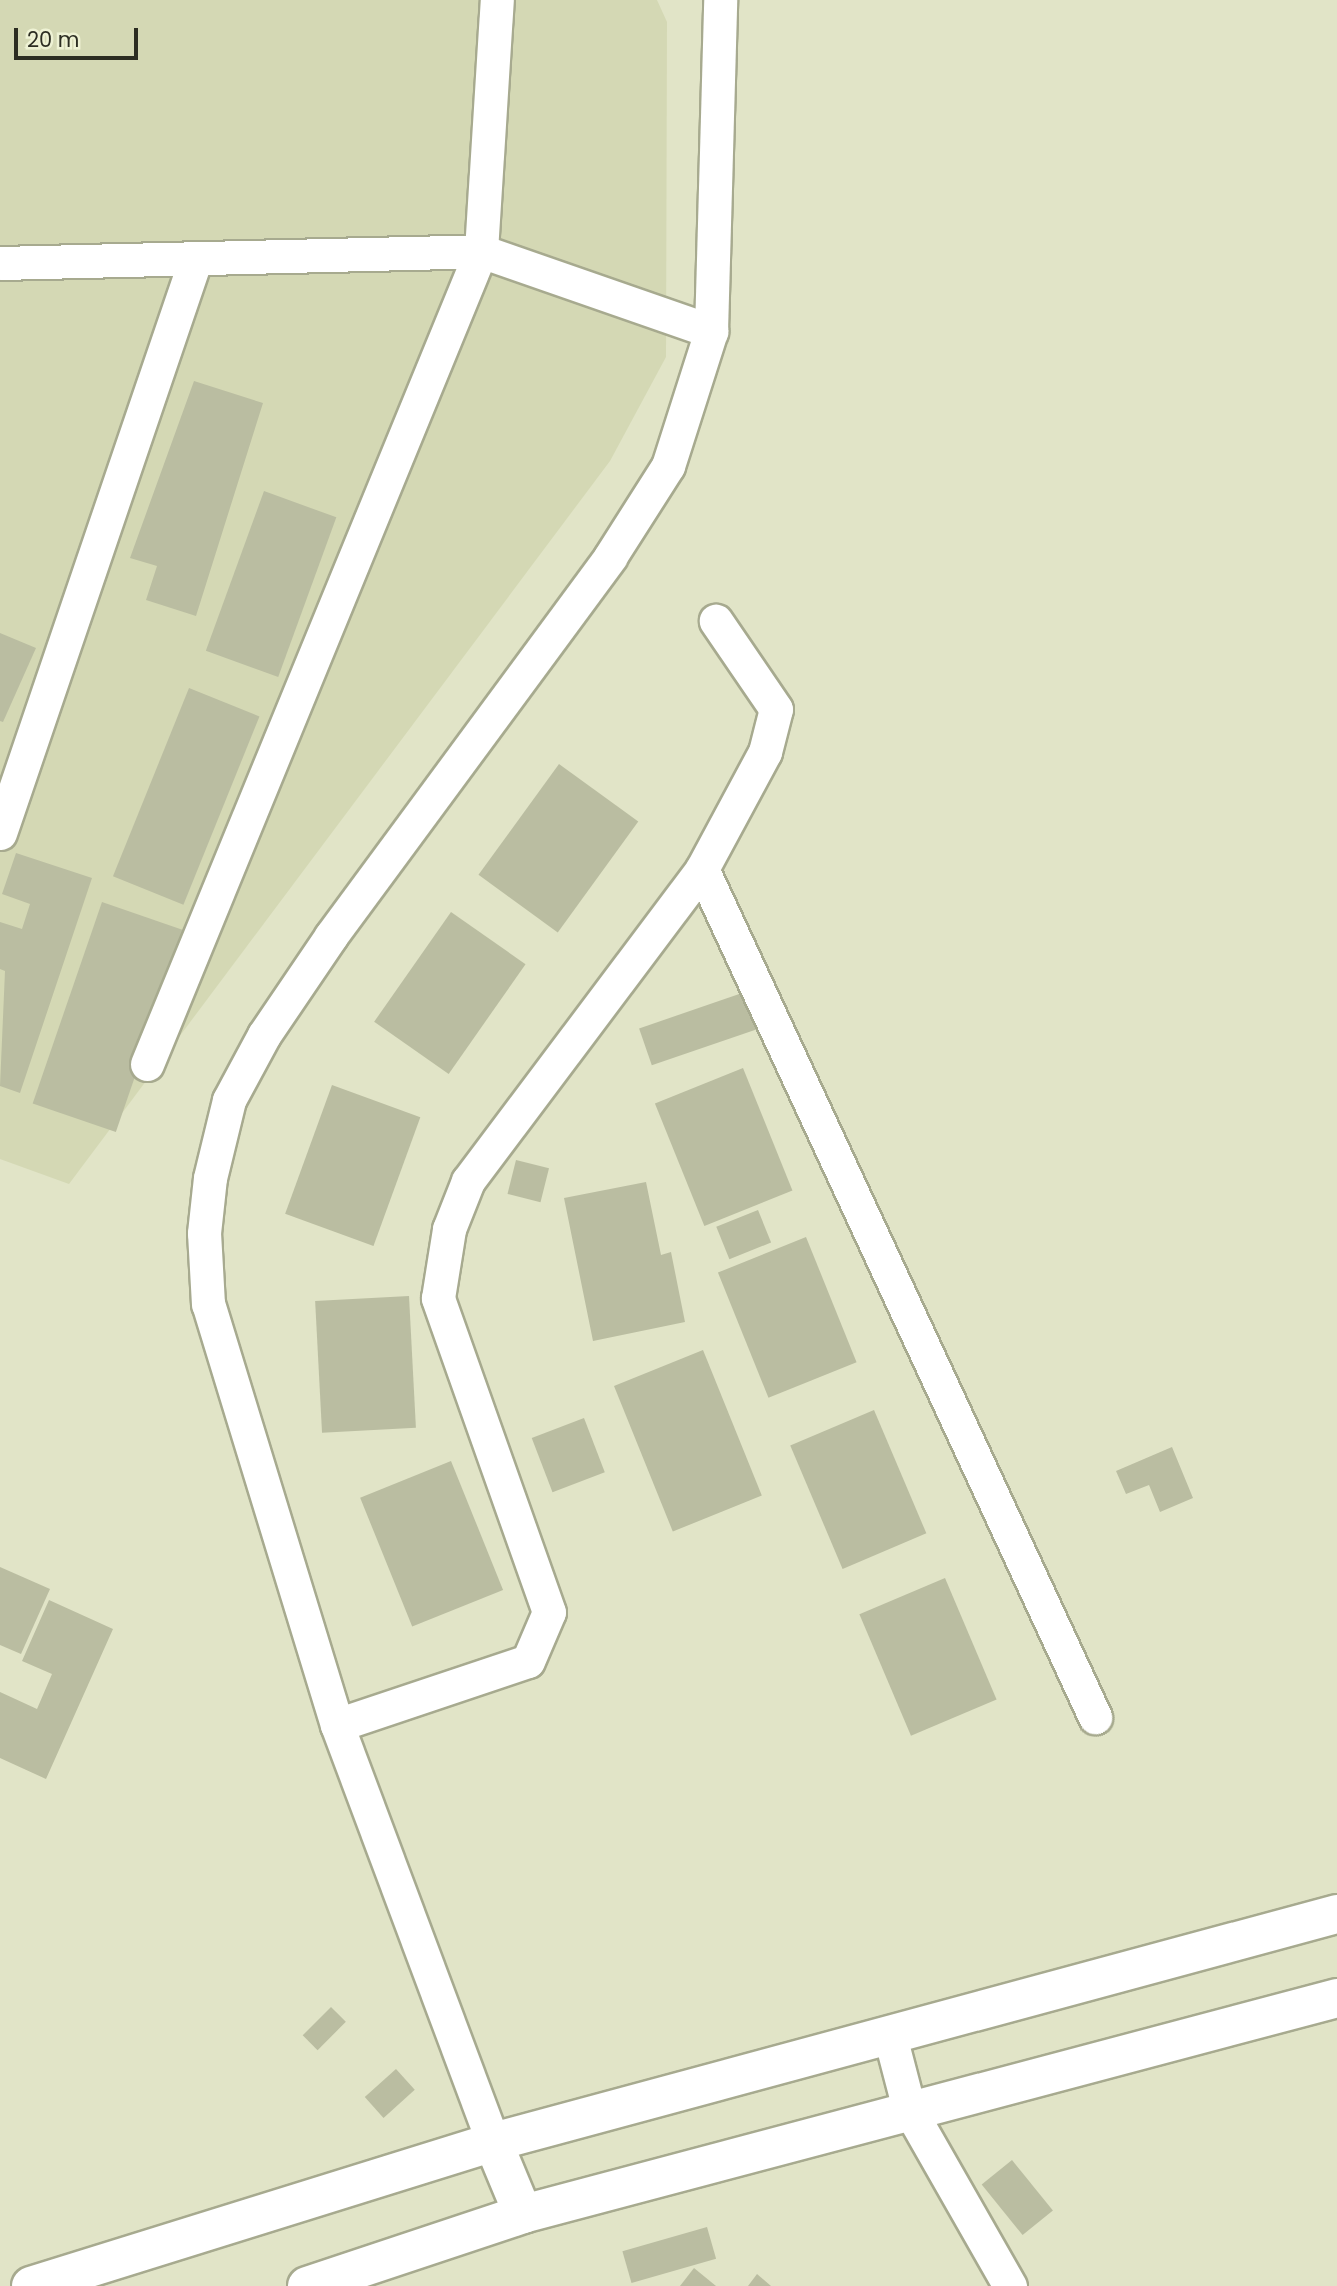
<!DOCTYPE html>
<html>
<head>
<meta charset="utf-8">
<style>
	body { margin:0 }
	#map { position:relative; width:1337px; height:2286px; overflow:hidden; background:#e1e4c7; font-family:Poppins,sans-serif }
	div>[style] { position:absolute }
	.built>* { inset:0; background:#d4d8b4 }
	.building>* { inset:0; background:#babda1; transform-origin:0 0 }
	.roads { filter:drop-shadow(2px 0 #a7aa8f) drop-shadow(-2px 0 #a7aa8f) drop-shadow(0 2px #a7aa8f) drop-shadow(0 -2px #a7aa8f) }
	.street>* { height:33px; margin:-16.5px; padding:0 16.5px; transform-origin:16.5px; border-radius:16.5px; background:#fff }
	.secondary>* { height:38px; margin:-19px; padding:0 19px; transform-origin:19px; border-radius:19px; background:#fff }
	span { translate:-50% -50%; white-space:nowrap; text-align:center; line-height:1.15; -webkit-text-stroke:5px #eef2d4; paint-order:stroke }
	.scale { position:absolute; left:14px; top:28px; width:124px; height:32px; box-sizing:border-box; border:4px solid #2c2d22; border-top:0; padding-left:9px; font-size:21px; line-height:24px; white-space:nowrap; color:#2c2d22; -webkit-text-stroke:5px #eef2d4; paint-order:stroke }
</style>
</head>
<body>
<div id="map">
	<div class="built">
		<i style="clip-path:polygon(0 0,657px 0,667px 22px,666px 357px,610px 461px,69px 1184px,0 1159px)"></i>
	</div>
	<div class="building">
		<i style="clip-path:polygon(194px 381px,263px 403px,196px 616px,146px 600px,157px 566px,130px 558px)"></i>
		<i style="left:264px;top:491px;width:77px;height:170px;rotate:20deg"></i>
		<i style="clip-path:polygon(0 633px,36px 648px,3px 722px,0 721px)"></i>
		<i style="left:189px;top:688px;width:76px;height:203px;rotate:22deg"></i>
		<i style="left:559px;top:764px;width:98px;height:137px;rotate:36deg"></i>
		<i style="clip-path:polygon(16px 853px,92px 878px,20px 1093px,0 1086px,5px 971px,0 969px,0 922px,22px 929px,30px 904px,2px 894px)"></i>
		<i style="left:102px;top:902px;width:88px;height:213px;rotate:19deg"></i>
		<i style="left:451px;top:912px;width:91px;height:134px;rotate:35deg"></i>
		<i style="left:745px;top:992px;width:39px;height:112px;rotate:71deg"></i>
		<i style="left:743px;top:1068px;width:132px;height:95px;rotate:68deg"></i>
		<i style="left:332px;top:1085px;width:94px;height:137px;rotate:20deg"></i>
		<i style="left:516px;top:1160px;width:34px;height:35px;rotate:14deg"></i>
		<i style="clip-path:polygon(646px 1182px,661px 1255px,671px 1252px,685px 1322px,593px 1341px,564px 1198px)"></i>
		<i style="left:758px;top:1210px;width:35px;height:45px;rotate:68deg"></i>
		<i style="left:806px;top:1237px;width:135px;height:95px;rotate:68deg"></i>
		<i style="left:409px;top:1296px;width:132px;height:94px;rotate:87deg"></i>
		<i style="left:703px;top:1350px;width:157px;height:96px;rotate:68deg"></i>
		<i style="left:874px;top:1410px;width:134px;height:91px;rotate:67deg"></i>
		<i style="left:584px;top:1418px;width:58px;height:56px;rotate:69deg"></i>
		<i style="clip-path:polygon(1172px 1447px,1193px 1498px,1160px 1512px,1149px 1485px,1126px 1494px,1116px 1471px)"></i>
		<i style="left:451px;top:1461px;width:139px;height:98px;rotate:68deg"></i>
		<i style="clip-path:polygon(0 1567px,50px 1589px,21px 1654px,0 1645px)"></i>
		<i style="left:945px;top:1578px;width:132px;height:93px;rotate:67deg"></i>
		<i style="clip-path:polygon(49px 1600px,113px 1629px,46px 1779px,0 1758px,0 1692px,37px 1709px,52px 1674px,22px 1661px)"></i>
		<i style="left:331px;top:2007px;width:21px;height:40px;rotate:45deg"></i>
		<i style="left:396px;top:2069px;width:28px;height:42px;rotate:48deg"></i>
		<i style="left:1012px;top:2160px;width:65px;height:39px;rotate:51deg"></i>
		<i style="left:707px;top:2227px;width:33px;height:88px;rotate:74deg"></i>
		<i style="clip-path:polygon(694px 2268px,716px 2286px,680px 2286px)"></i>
		<i style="clip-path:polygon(757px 2274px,771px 2286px,748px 2286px)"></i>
	</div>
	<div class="roads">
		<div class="street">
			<i style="left:0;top:263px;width:481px;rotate:-1.4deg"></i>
			<i style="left:481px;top:251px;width:244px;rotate:19.2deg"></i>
			<i style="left:0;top:833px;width:607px;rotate:-71.18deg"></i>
			<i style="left:702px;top:869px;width:935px;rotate:65.13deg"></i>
			<i style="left:147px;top:1064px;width:879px;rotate:-67.67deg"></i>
			<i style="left:481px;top:251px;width:252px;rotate:-86.4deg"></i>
			<i style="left:337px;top:1725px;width:201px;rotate:-18.5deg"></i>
			<i style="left:528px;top:1661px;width:53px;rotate:-66.8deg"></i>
			<i style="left:549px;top:1612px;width:333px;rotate:-109.5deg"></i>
			<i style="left:438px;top:1298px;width:70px;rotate:-80.9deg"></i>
			<i style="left:449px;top:1229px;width:52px;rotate:-68.4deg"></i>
			<i style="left:468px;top:1181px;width:390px;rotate:-53.1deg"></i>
			<i style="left:702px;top:869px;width:133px;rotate:-61.7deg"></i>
			<i style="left:765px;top:752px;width:44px;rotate:-75.7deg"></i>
			<i style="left:776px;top:709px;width:107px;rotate:-124.3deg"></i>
			<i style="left:890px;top:2036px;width:75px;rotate:75.4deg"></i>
			<i style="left:909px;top:2109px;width:204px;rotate:60.3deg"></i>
			<i style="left:493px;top:2142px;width:445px;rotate:-110.5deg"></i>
			<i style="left:337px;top:1725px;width:440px;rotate:-107deg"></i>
			<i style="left:208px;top:1304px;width:71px;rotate:-93.2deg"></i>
			<i style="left:204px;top:1233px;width:55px;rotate:-83.8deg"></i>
			<i style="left:210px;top:1178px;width:80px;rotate:-76.3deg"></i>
			<i style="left:229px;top:1100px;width:74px;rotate:-61.7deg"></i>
			<i style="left:264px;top:1035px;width:120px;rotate:-55.9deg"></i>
			<i style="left:331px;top:936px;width:471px;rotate:-53.6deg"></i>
			<i style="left:610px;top:557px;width:108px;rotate:-57.5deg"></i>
			<i style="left:668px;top:466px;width:142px;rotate:-72.3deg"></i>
			<i style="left:711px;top:331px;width:331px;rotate:-88.4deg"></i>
		</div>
		<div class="secondary">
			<i style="left:493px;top:2142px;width:78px;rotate:67.4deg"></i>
			<i style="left:31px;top:2286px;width:484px;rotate:-17.3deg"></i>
			<i style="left:493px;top:2142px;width:874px;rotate:-15.12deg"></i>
			<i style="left:307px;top:2286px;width:228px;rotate:-18.4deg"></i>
			<i style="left:523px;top:2214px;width:842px;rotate:-14.86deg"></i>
		</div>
	</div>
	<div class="scale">20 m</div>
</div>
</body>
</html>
